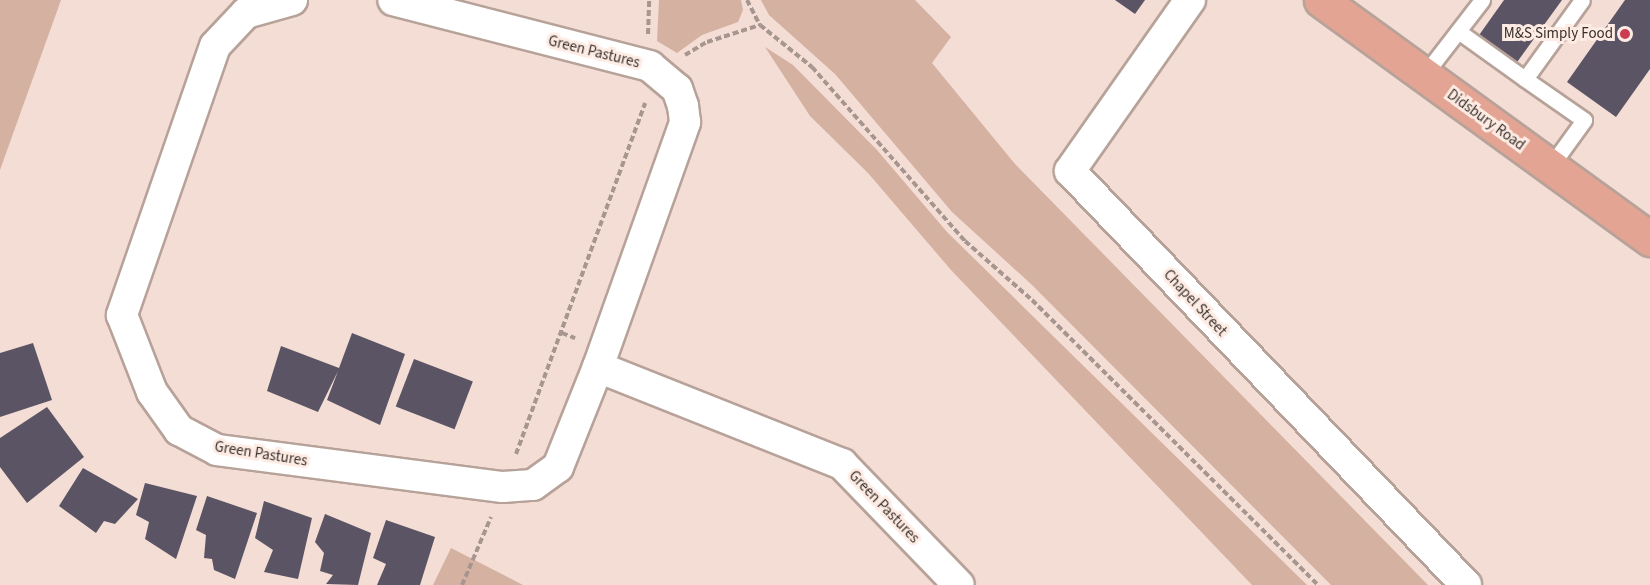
<!DOCTYPE html>
<html>
<head>
<meta charset="utf-8">
<style>
	body { margin:0 }
	#map { position:relative; width:1650px; height:585px; overflow:hidden; background:#f3ddd4; font-family:"Source Sans 3",sans-serif }
	div>[style] { position:absolute }
	.green>* { inset:0; background:#d5b1a1 }
	.building>* { inset:0; background:#5b5464; transform-origin:0 0 }
	.path>* { height:4px; margin-top:-2px; transform-origin:0; background:repeating-linear-gradient(90deg,#a7968f 0 6px,transparent 0 9px) }
	.roads { filter:drop-shadow(2px 0 #b7a299) drop-shadow(-2px 0 #b7a299) drop-shadow(0 2px #b7a299) drop-shadow(0 -2px #b7a299) }
	.service>* { height:15px; margin:-7.5px; padding:0 7.5px; transform-origin:7.5px; border-radius:7.5px; background:#fff }
	.minor>* { height:30px; margin:-15px; padding:0 15px; transform-origin:15px; border-radius:15px; background:#fff }
	.primary>* { height:33px; margin:-16.5px; padding:0 16.5px; transform-origin:16.5px; border-radius:16.5px; background:#e3a493 }
	.dots>* { width:16px; height:16px; translate:-50% -50%; box-sizing:border-box; border:3px solid #feece4; border-radius:50% }
	span { translate:-50% -50%; white-space:nowrap; text-align:center; line-height:1.15; -webkit-text-stroke:6px #feece4; paint-order:stroke }
	.poi-label { font-size:15px; color:#372f2b }
	.right { translate:-100% -50%; text-align:right }
	.street-label { font-size:15px; color:#372f2b }
</style>
</head>
<body>
<div id="map">
	<div class="green">
		<i style="clip-path:polygon(0 0,61px 0,0 170px)"></i>
		<i style="clip-path:polygon(659px 0,741px 0,743px 10px,738px 22px,702px 35px,677px 53px,657px 41px)"></i>
		<i style="clip-path:polygon(761px 0,915px 0,951px 37px,932px 63px,1015px 164px,1428px 585px,1331px 585px,1031px 284px,952px 212px,835px 74px,769px 15px)"></i>
		<i style="clip-path:polygon(765px 47px,793px 65px,877px 150px,947px 232px,1307px 585px,1252px 585px,951px 270px,868px 173px,810px 116px)"></i>
		<i style="clip-path:polygon(451px 548px,523px 585px,433px 585px)"></i>
	</div>
	<div class="building">
		<i style="clip-path:polygon(1115px 0,1145px 0,1135px 14px)"></i>
		<i style="clip-path:polygon(1504px 0,1562px 0,1515px 65px,1477px 38px)"></i>
		<i style="clip-path:polygon(1625px 0,1650px 0,1650px 69px,1616px 117px,1567px 82px)"></i>
		<i style="clip-path:polygon(352px 333px,405px 354px,380px 425px,327px 400px,338px 371px,318px 412px,267px 391px,281px 346px,339px 368px)"></i>
		<i style="clip-path:polygon(33px 343px,52px 400px,0 417px,0 353px)"></i>
		<i style="left:414px;top:359px;width:63px;height:51px;rotate:21deg"></i>
		<i style="clip-path:polygon(47px 407px,84px 457px,27px 503px,0 467px,0 438px)"></i>
		<i style="clip-path:polygon(83px 468px,138px 499px,115px 524px,104px 521px,96px 533px,59px 506px)"></i>
		<i style="clip-path:polygon(145px 483px,197px 496px,176px 559px,145px 539px,149px 522px,136px 515px)"></i>
		<i style="clip-path:polygon(207px 496px,257px 513px,235px 579px,214px 570px,212px 559px,204px 558px,206px 535px,196px 530px)"></i>
		<i style="clip-path:polygon(264px 501px,312px 518px,298px 579px,264px 572px,273px 550px,255px 538px)"></i>
		<i style="clip-path:polygon(325px 514px,371px 533px,358px 585px,326px 584px,333px 575px,320px 571px,324px 553px,315px 542px)"></i>
		<i style="clip-path:polygon(386px 520px,435px 537px,420px 585px,377px 585px,386px 564px,373px 558px)"></i>
	</div>
	<div class="path">
		<i style="left:747px;top:0;width:28px;rotate:63deg"></i>
		<i style="left:760px;top:25px;width:67px;rotate:38.9deg"></i>
		<i style="left:812px;top:67px;width:232px;rotate:48.7deg"></i>
		<i style="left:965px;top:241px;width:89px;rotate:41.4deg"></i>
		<i style="left:1032px;top:300px;width:404px;rotate:44.9deg"></i>
		<i style="left:648px;top:34px;width:34px;rotate:-88deg"></i>
		<i style="left:685px;top:55px;width:26px;rotate:-31deg"></i>
		<i style="left:707px;top:42px;width:56px;rotate:-17.8deg"></i>
		<i style="left:562px;top:333px;width:14px;rotate:21deg"></i>
		<i style="left:516px;top:454px;width:374px;rotate:-69.8deg"></i>
		<i style="left:462px;top:585px;width:74px;rotate:-66.9deg"></i>
	</div>
	<div class="roads">
		<div class="service">
			<i style="left:1458px;top:31px;width:82px;rotate:35.6deg"></i>
			<i style="left:1424px;top:75px;width:95px;rotate:-52.3deg"></i>
			<i style="left:1550px;top:167px;width:58px;rotate:-54.1deg"></i>
			<i style="left:1584px;top:120px;width:72px;rotate:-145.2deg"></i>
			<i style="left:1525px;top:79px;width:97px;rotate:-54.2deg"></i>
		</div>
		<div class="minor">
			<i style="left:292px;top:0;width:48px;rotate:164.2deg"></i>
			<i style="left:246px;top:13px;width:45px;rotate:133.2deg"></i>
			<i style="left:215px;top:46px;width:285px;rotate:109.1deg"></i>
			<i style="left:122px;top:315px;width:83px;rotate:68.7deg"></i>
			<i style="left:152px;top:392px;width:47px;rotate:54.6deg"></i>
			<i style="left:179px;top:430px;width:43px;rotate:27.8deg"></i>
			<i style="left:217px;top:450px;width:288px;rotate:7.4deg"></i>
			<i style="left:503px;top:487px;width:30px;rotate:-4deg"></i>
			<i style="left:533px;top:485px;width:31px;rotate:-36deg"></i>
			<i style="left:558px;top:467px;width:108px;rotate:-68.2deg"></i>
			<i style="left:598px;top:367px;width:260px;rotate:-70.4deg"></i>
			<i style="left:685px;top:122px;width:16px;rotate:-97deg"></i>
			<i style="left:683px;top:106px;width:18px;rotate:-109deg"></i>
			<i style="left:677px;top:89px;width:35px;rotate:-140deg"></i>
			<i style="left:650px;top:66px;width:265px;rotate:-165.6deg"></i>
			<i style="left:1190px;top:0;width:209px;rotate:125.1deg"></i>
			<i style="left:1070px;top:171px;width:573px;rotate:46.27deg"></i>
			<i style="left:598px;top:367px;width:263px;rotate:21.7deg"></i>
			<i style="left:842px;top:464px;width:168px;rotate:46deg"></i>
		</div>
		<div class="primary">
			<i style="left:1321px;top:0;width:407px;rotate:36deg"></i>
		</div>
	</div>
	<div class="dots">
		<i style="left:1625px;top:34px;background:#cb3b51"></i>
	</div>
	<div class="poi-label">
		<span class="right" style="left:1613px;top:34px">M&amp;S Simply Food</span>
	</div>
	<div class="street-label">
		<span style="left:594px;top:52px;rotate:14deg">Green Pastures</span>
		<span style="left:1486px;top:120px;rotate:36deg">Didsbury Road</span>
		<span style="left:1195px;top:303px;rotate:47deg">Chapel Street</span>
		<span style="left:261px;top:454px;rotate:9deg">Green Pastures</span>
		<span style="left:884px;top:507px;rotate:46deg">Green Pastures</span>
	</div>
</div>
</body>
</html>
